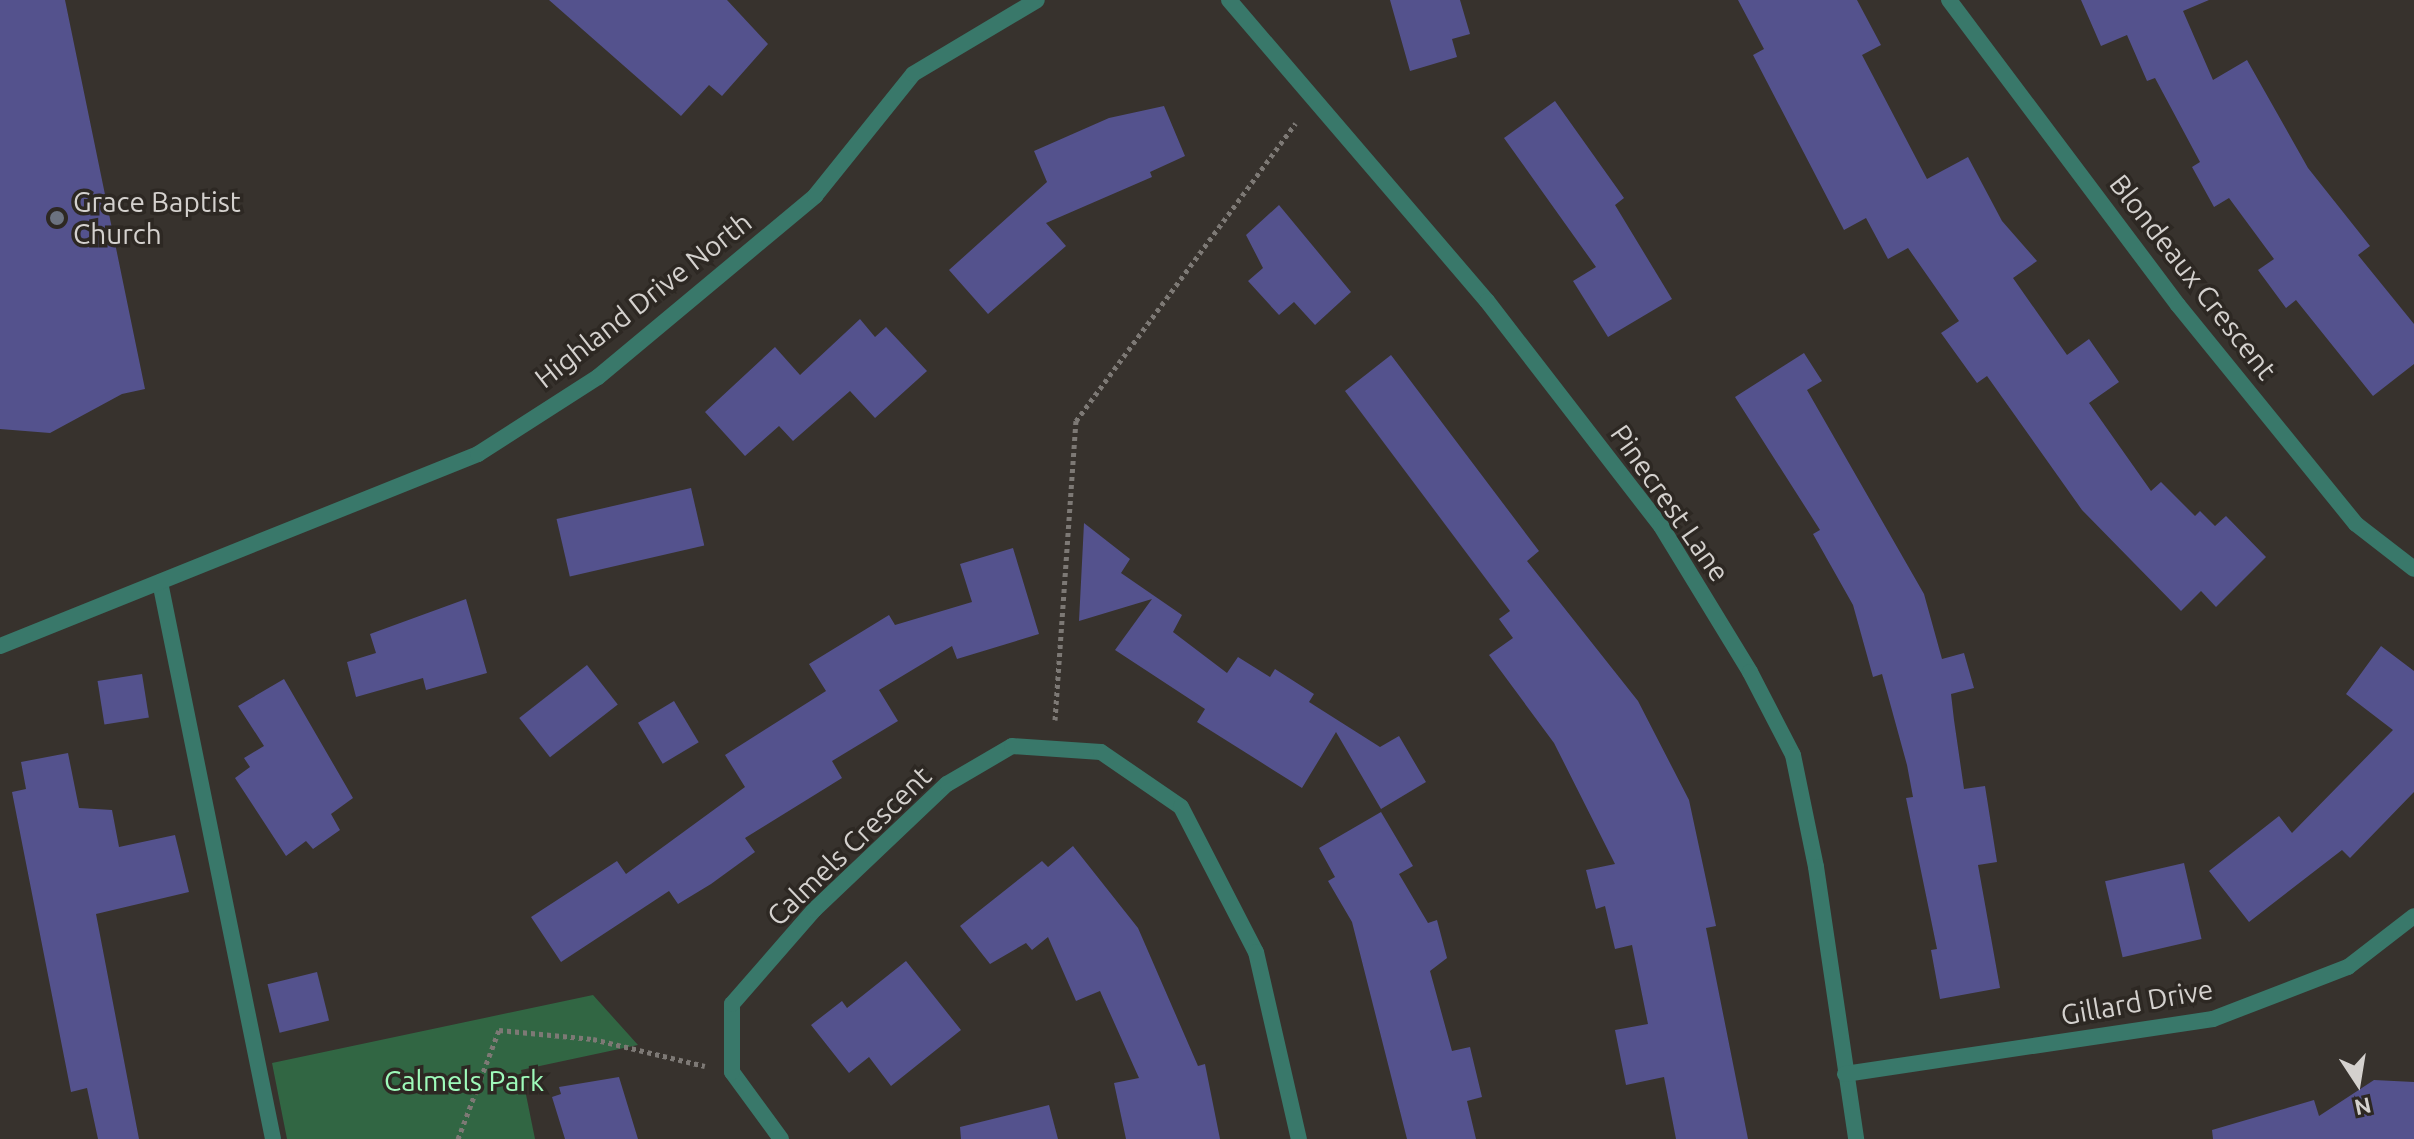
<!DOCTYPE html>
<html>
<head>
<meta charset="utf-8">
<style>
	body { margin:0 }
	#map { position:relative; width:2414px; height:1139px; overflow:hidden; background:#37322d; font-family:Ubuntu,sans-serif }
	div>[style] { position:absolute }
	.green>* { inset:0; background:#316643 }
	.building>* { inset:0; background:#54528d; transform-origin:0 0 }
	.path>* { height:5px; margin-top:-2.5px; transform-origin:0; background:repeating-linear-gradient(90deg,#7d7975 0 4px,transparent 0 8px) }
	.lane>* { height:16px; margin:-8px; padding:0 8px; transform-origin:8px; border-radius:8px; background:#39786a }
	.street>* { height:16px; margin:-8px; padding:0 8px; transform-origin:8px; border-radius:8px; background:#39786a }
	.dots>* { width:22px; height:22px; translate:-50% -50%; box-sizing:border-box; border:4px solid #2d2823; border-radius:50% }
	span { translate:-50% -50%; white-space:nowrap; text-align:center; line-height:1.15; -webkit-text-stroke:7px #2d2823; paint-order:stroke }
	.poi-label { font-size:28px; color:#d4d1ce }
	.left { translate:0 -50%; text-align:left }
	.street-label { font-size:28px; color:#d4d1ce }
	.park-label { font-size:28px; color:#9efaba }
	.north { position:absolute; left:2318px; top:1043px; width:80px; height:80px; -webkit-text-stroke:6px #2d2823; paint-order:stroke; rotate:168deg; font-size:22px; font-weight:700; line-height:32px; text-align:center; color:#d4d1ce }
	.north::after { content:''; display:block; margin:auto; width:28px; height:36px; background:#d4d1ce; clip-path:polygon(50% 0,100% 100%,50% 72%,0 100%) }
</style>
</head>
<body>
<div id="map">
	<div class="green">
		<i style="clip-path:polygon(593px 995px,638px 1045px,521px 1070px,535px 1139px,287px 1139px,272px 1063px)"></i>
	</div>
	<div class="building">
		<i style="clip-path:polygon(0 0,65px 0,145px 389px,122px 394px,50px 433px,0 429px)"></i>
		<i style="clip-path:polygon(549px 0,727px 0,768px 44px,722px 96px,709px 85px,681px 116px)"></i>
		<i style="clip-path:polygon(1390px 0,1460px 0,1470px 34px,1452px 39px,1457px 57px,1410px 71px)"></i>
		<i style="clip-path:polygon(1738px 0,1857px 0,1881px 45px,1862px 55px,1927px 179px,1968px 157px,2002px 221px,2037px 261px,2013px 278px,2067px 355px,2089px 339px,2119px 382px,2089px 403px,2151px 491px,2161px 482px,2195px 516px,2200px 511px,2215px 526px,2226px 516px,2266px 557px,2216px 607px,2201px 591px,2181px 611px,2082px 510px,1987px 376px,1977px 383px,1941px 333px,1959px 321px,1908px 248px,1888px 259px,1866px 218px,1844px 230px,1753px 55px,1764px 49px)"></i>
		<i style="clip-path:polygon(2081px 0,2209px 0,2183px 11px,2213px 80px,2247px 60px,2308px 168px,2370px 246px,2358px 255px,2414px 324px,2414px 364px,2373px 396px,2296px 300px,2286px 308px,2258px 270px,2274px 259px,2229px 198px,2214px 207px,2192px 167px,2200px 162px,2155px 78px,2147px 81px,2127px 35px,2101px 46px)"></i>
		<i style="clip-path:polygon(1555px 101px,1624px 198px,1615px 205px,1672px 299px,1608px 337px,1573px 281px,1596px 267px,1504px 138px)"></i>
		<i style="clip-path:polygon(1164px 106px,1185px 156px,1150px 172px,1152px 177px,1046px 223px,1066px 246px,988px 314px,949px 270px,1047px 182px,1034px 151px,1109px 118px)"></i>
		<i style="clip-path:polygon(1279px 205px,1351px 292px,1315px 325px,1294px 302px,1279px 315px,1248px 281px,1263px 268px,1246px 235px)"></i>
		<i style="clip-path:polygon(860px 319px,875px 337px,886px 327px,927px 371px,875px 418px,850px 391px,793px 441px,779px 426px,745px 456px,705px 412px,775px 347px,800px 375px)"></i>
		<i style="clip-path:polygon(1804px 353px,1822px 381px,1807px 390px,1924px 594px,1942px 659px,1964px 653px,1974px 688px,1951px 694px,1954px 720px,1964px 789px,1985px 786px,1997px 862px,1978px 865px,2000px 988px,1940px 999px,1931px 950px,1937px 949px,1906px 798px,1913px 797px,1907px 765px,1882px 674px,1873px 677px,1853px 605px,1813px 534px,1820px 530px,1735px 397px)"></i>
		<i style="clip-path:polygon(1391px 355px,1539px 551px,1527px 561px,1638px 701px,1689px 800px,1716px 926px,1706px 928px,1748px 1139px,1676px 1139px,1664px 1077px,1626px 1085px,1615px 1030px,1648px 1024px,1632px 945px,1615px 949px,1605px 906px,1596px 909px,1586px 870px,1615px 864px,1554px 743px,1489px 655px,1513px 638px,1499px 619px,1510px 611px,1345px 391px)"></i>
		<i style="left:691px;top:488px;width:59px;height:138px;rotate:77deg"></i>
		<i style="clip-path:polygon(1084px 523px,1130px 559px,1121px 573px,1182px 615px,1173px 632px,1227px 673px,1238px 657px,1270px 677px,1275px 669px,1314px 694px,1309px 702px,1380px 747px,1399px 736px,1426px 782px,1381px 809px,1336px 732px,1302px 788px,1197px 722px,1205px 709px,1115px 650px,1152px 599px,1079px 621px)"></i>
		<i style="clip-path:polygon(1013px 548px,1039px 634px,957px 659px,952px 646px,879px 690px,898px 721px,832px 761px,842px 778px,745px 838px,755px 852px,711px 884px,678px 904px,669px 891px,561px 962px,531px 917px,617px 861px,626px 874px,745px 787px,725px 755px,826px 691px,809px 664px,889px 615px,895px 625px,972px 602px,960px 564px)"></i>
		<i style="clip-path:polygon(466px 599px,487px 673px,426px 690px,423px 678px,356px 697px,347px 662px,376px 653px,370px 634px)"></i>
		<i style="clip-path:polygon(2381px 646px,2414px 671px,2414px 792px,2350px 858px,2342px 850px,2249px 922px,2209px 871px,2279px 816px,2292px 833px,2393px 730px,2346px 694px)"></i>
		<i style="left:587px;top:665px;width:50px;height:86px;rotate:52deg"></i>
		<i style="left:142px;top:674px;width:44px;height:45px;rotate:81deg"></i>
		<i style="clip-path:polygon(284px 679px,353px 798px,331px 814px,340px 830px,313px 849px,306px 841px,286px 856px,235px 778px,250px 767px,244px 758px,264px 746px,238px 706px)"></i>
		<i style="left:674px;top:701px;width:48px;height:42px;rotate:59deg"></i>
		<i style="clip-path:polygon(68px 753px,79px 808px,112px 810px,119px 847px,175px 835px,189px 892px,96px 914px,139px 1139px,98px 1139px,87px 1088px,71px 1092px,12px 792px,26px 789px,21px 762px)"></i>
		<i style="clip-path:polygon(1381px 812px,1413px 866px,1399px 874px,1428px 923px,1437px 920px,1447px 958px,1430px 971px,1452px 1051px,1470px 1047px,1482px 1097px,1467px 1101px,1476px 1139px,1407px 1139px,1352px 922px,1328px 881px,1335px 877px,1319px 848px)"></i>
		<i style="clip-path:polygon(1073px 846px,1138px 928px,1198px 1066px,1205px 1064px,1220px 1139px,1126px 1139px,1114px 1083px,1139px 1078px,1100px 991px,1076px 1001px,1048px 937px,1032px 950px,1026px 943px,990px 964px,960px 926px,1042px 861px,1048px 867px)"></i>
		<i style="left:2184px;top:863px;width:78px;height:81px;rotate:77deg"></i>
		<i style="clip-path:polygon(906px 961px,961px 1030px,891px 1086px,869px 1057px,849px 1073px,811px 1025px,842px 1001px,847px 1008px)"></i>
		<i style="left:317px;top:972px;width:50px;height:51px;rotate:76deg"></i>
		<i style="clip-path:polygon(619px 1077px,638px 1139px,565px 1139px,552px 1097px,561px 1094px,559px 1087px)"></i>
		<i style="clip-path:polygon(2374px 1080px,2414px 1082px,2414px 1139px,2213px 1139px,2212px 1130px,2314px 1100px,2319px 1116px)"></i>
		<i style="clip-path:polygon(1049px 1105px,1058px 1139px,961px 1139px,960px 1127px)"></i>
	</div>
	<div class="path">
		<i style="left:1055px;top:720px;width:300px;rotate:-86deg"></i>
		<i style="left:1076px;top:421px;width:370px;rotate:-53.6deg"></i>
		<i style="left:458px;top:1139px;width:116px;rotate:-69.4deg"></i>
		<i style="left:499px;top:1030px;width:94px;rotate:5.5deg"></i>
		<i style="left:593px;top:1039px;width:115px;rotate:13.6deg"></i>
	</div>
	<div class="lane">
		<i style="left:160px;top:582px;width:568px;rotate:78.53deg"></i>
	</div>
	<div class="street">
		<i style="left:1229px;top:0;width:396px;rotate:49.4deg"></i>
		<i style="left:1487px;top:301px;width:284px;rotate:52.3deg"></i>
		<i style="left:1661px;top:526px;width:171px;rotate:58.6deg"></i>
		<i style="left:1750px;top:672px;width:93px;rotate:62.6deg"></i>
		<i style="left:1793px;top:755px;width:114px;rotate:78.4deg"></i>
		<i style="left:1816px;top:867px;width:275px;rotate:81.6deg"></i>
		<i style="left:1949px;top:0;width:381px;rotate:53.1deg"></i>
		<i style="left:2178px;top:305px;width:282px;rotate:50.9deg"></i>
		<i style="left:2356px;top:524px;width:73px;rotate:37.8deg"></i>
		<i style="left:0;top:646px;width:515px;rotate:-21.88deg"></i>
		<i style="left:478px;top:454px;width:143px;rotate:-32.7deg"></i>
		<i style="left:598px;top:377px;width:283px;rotate:-39.8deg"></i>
		<i style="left:815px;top:196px;width:156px;rotate:-51.2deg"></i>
		<i style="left:913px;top:74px;width:144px;rotate:-30.8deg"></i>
		<i style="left:1845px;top:1074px;width:372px;rotate:-8.5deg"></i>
		<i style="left:2213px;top:1019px;width:145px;rotate:-21.1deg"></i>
		<i style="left:2348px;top:967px;width:83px;rotate:-37.7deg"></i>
		<i style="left:781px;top:1139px;width:83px;rotate:-126.2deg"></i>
		<i style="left:732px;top:1072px;width:68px;rotate:-90deg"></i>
		<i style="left:732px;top:1004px;width:125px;rotate:-48.9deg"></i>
		<i style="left:814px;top:910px;width:183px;rotate:-43.5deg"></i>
		<i style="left:947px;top:784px;width:75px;rotate:-30.3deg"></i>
		<i style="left:1012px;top:746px;width:89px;rotate:3.9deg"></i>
		<i style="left:1101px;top:752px;width:97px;rotate:34.5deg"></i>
		<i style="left:1181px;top:807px;width:163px;rotate:62.7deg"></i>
		<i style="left:1256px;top:952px;width:192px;rotate:77.1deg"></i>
	</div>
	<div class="dots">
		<i style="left:57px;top:218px;background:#6b7280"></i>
	</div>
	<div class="poi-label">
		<span class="left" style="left:73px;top:218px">Grace Baptist<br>Church</span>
	</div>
	<div class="street-label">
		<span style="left:2193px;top:277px;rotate:52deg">Blondeaux Crescent</span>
		<span style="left:643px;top:300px;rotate:-38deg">Highland Drive North</span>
		<span style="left:1670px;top:503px;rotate:55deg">Pinecrest Lane</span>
		<span style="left:849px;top:846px;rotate:-44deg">Calmels Crescent</span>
		<span style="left:2137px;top:1002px;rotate:-10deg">Gillard Drive</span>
	</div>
	<div class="park-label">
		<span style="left:464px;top:1081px">Calmels Park</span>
	</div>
	<div class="north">N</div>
</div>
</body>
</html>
